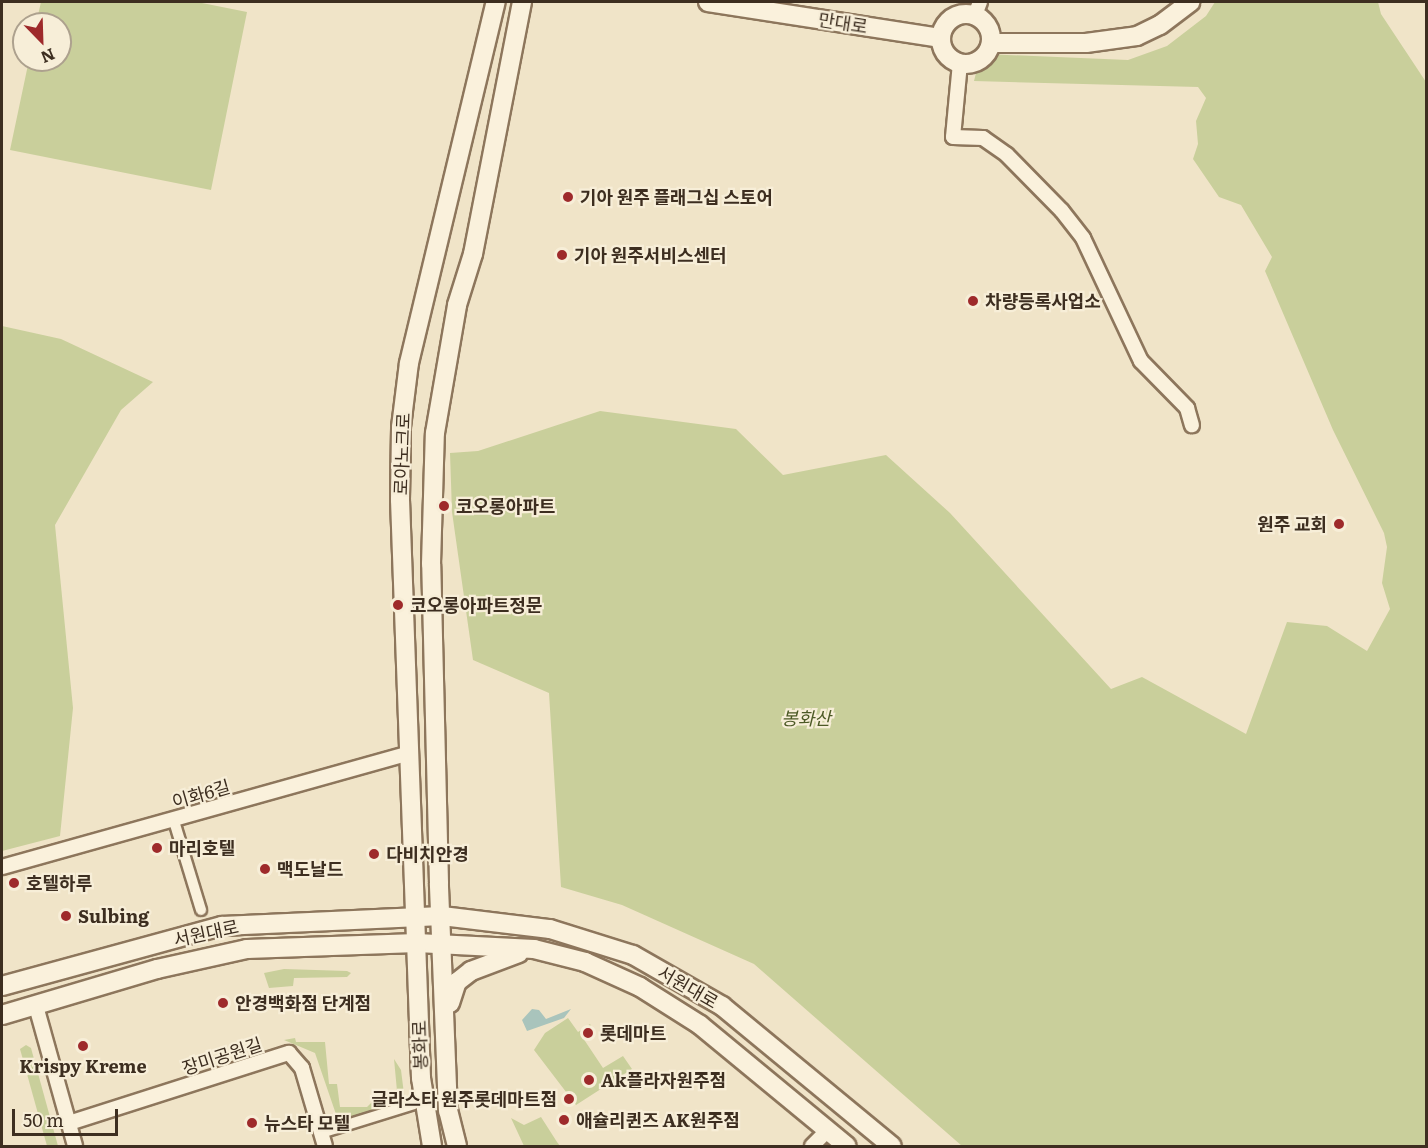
<!DOCTYPE html>
<html>
<head>
<meta charset="utf-8">
<style>
	body { margin:0 }
	#map { position:relative; width:1428px; height:1148px; overflow:hidden; background:#f0e4c8; font-family:Literata,"Noto Sans KR",serif }
	div>[style] { position:absolute }
	.green>* { inset:0; background:#c9cf9b }
	.water>* { inset:0; background:#a9c4bc }
	.roads { filter:drop-shadow(2px 0 #8d765c) drop-shadow(-2px 0 #8d765c) drop-shadow(0 2px #8d765c) drop-shadow(0 -2px #8d765c) }
	.pedestrian>* { height:10px; margin:-5px; padding:0 5px; transform-origin:5px; border-radius:5px; background:#faf1dc }
	.minor>* { height:14px; margin:-7px; padding:0 7px; transform-origin:7px; border-radius:7px; background:#faf1dc }
	.tertiary>* { height:18px; margin:-9px; padding:0 9px; transform-origin:9px; border-radius:9px; background:#faf1dc }
	.tertiary>.ring { margin:-9px; padding:0; box-sizing:content-box; background:none; border:18px solid #faf1dc; border-radius:50% }
	.dots>* { width:16px; height:16px; translate:-50% -50%; box-sizing:border-box; border:3px solid #f7eed8; border-radius:50% }
	span { translate:-50% -50%; white-space:nowrap; text-align:center; line-height:1.15; -webkit-text-stroke:4.5px #f7eed8; paint-order:stroke }
	.street-label { font-size:18px; color:#3d2e20 }
	.poi-label { font-size:18px; color:#3d2e20; font-weight:700 }
	.left { translate:0 -50%; text-align:left }
	.right { translate:-100% -50%; text-align:right }
	.park-label { font-size:18px; color:#4d5a26; font-style:italic }
	.frame { position:absolute; inset:0; border:3px solid #3d2e20; pointer-events:none }
	.north { position:absolute; left:12px; top:12px; width:60px; height:60px; box-sizing:border-box; background:#f7eed8; border:2px solid #ada18e; border-radius:50%; rotate:157deg; font-size:16px; font-weight:700; line-height:24px; text-align:center; color:#3d2e20 }
	.north::after { content:''; display:block; margin:auto; width:21px; height:27px; background:#9e2a2b; clip-path:polygon(50% 0,100% 100%,50% 72%,0 100%) }
	.scale { position:absolute; left:12px; top:1109px; width:106px; height:27px; box-sizing:border-box; border:3px solid #3d2e20; border-top:0; padding-left:8px; font-size:18px; line-height:21px; white-space:nowrap; color:#3d2e20; -webkit-text-stroke:4px #f7eed8; paint-order:stroke }
</style>
</head>
<body>
<div id="map">
	<div class="green">
		<i style="clip-path:polygon(41px 2px,197px 2px,247px 12px,211px 190px,10px 150px,29px 60px,60px 60px,60px 24px,36px 24px)"></i>
		<i style="clip-path:polygon(1215px 2px,1378px 2px,1381px 14px,1426px 82px,1426px 1146px,962px 1146px,754px 964px,622px 905px,561px 887px,549px 693px,473px 660px,452px 512px,450px 453px,478px 451px,600px 411px,736px 429px,783px 475px,886px 455px,950px 513px,1111px 689px,1142px 677px,1246px 734px,1287px 622px,1327px 626px,1367px 651px,1390px 609px,1382px 583px,1387px 547px,1384px 533px,1333px 430px,1265px 271px,1272px 257px,1241px 205px,1219px 197px,1193px 159px,1198px 144px,1196px 121px,1206px 98px,1198px 87px,974px 81px,979px 61px,985px 54px,1128px 60px,1167px 46px,1206px 16px)"></i>
		<i style="clip-path:polygon(2px 326px,61px 339px,153px 382px,121px 410px,55px 525px,73px 708px,60px 836px,2px 851px)"></i>
		<i style="clip-path:polygon(284px 969px,347px 971px,351px 973px,347px 977px,294px 978px,293px 986px,269px 988px,264px 973px)"></i>
		<i style="clip-path:polygon(568px 1018px,578px 1032px,590px 1024px,594px 1030px,583px 1038px,603px 1068px,623px 1056px,632px 1069px,576px 1105px,534px 1050px,545px 1033px)"></i>
		<i style="clip-path:polygon(295px 1038px,296px 1042px,325px 1042px,329px 1084px,337px 1084px,340px 1107px,367px 1107px,382px 1092px,397px 1091px,394px 1059px,401px 1070px,405px 1102px,339px 1123px,315px 1053px,284px 1040px)"></i>
		<i style="clip-path:polygon(26px 1045px,31px 1048px,58px 1146px,47px 1146px,20px 1049px)"></i>
		<i style="clip-path:polygon(541px 1117px,557px 1142px,560px 1146px,524px 1146px,511px 1118px,524px 1125px)"></i>
	</div>
	<div class="water">
		<i style="clip-path:polygon(532px 1009px,539px 1010px,546px 1019px,571px 1009px,564px 1018px,527px 1031px,522px 1020px)"></i>
	</div>
	<div class="roads">
		<div class="pedestrian">
			<i style="left:174px;top:821px;width:93px;rotate:73.1deg"></i>
			<i style="left:321px;top:1133px;width:97px;rotate:-17.3deg"></i>
		</div>
		<div class="minor">
			<i style="left:975px;top:15px;width:14px;rotate:-69deg"></i>
			<i style="left:960px;top:63px;width:74px;rotate:95.4deg"></i>
			<i style="left:953px;top:137px;width:30px;rotate:2deg"></i>
			<i style="left:983px;top:138px;width:29px;rotate:35deg"></i>
			<i style="left:1007px;top:155px;width:78px;rotate:45.5deg"></i>
			<i style="left:1062px;top:211px;width:34px;rotate:52deg"></i>
			<i style="left:1083px;top:238px;width:136px;rotate:64.8deg"></i>
			<i style="left:1141px;top:361px;width:66px;rotate:45.6deg"></i>
			<i style="left:1187px;top:408px;width:18px;rotate:74deg"></i>
			<i style="left:2px;top:867px;width:423px;rotate:-15.6deg"></i>
			<i style="left:36px;top:1006px;width:145px;rotate:74.4deg"></i>
			<i style="left:69px;top:1123px;width:231px;rotate:-17.7deg"></i>
			<i style="left:289px;top:1053px;width:20px;rotate:49deg"></i>
			<i style="left:302px;top:1068px;width:81px;rotate:73.6deg"></i>
			<i style="left:812px;top:1146px;width:23px;rotate:-45deg"></i>
		</div>
		<div class="tertiary">
			<i style="left:708px;top:2px;width:236px;rotate:8.8deg"></i>
			<i class="ring" style="left:941px;top:14px;width:32px;height:32px"></i>
			<i style="left:991px;top:43px;width:95px"></i>
			<i style="left:1086px;top:43px;width:51px;rotate:-7.8deg"></i>
			<i style="left:1137px;top:36px;width:25px;rotate:-26deg"></i>
			<i style="left:1160px;top:25px;width:38px;rotate:-37deg"></i>
			<i style="left:2px;top:986px;width:228px;rotate:-15.3deg"></i>
			<i style="left:222px;top:926px;width:220px;rotate:-2.6deg"></i>
			<i style="left:442px;top:916px;width:109px;rotate:6.9deg"></i>
			<i style="left:550px;top:929px;width:87px;rotate:17.4deg"></i>
			<i style="left:633px;top:955px;width:103px;rotate:29.8deg"></i>
			<i style="left:722px;top:1006px;width:220px;rotate:39.5deg"></i>
			<i style="left:450px;top:1003px;width:22px;rotate:-72deg"></i>
			<i style="left:457px;top:982px;width:18px;rotate:-38deg"></i>
			<i style="left:471px;top:971px;width:51px;rotate:-20.6deg"></i>
			<i style="left:2px;top:1015px;width:162px;rotate:-16.5deg"></i>
			<i style="left:157px;top:969px;width:92px;rotate:-12.5deg"></i>
			<i style="left:247px;top:949px;width:170px;rotate:-2deg"></i>
			<i style="left:417px;top:943px;width:117px;rotate:2.9deg"></i>
			<i style="left:534px;top:949px;width:53px;rotate:14.3deg"></i>
			<i style="left:585px;top:962px;width:60px;rotate:24.4deg"></i>
			<i style="left:640px;top:987px;width:71px;rotate:32.3deg"></i>
			<i style="left:700px;top:1025px;width:190px;rotate:39.5deg"></i>
			<i style="left:432px;top:1146px;width:69px;rotate:-99.2deg"></i>
			<i style="left:421px;top:1078px;width:578px;rotate:-92.08deg"></i>
			<i style="left:400px;top:500px;width:73px;rotate:-89.2deg"></i>
			<i style="left:401px;top:427px;width:64px;rotate:-82.9deg"></i>
			<i style="left:409px;top:363px;width:371px;rotate:-76.5deg"></i>
			<i style="left:457px;top:1146px;width:36px;rotate:-104deg"></i>
			<i style="left:448px;top:1111px;width:228px;rotate:-92.3deg"></i>
			<i style="left:439px;top:883px;width:319px;rotate:-91.4deg"></i>
			<i style="left:431px;top:564px;width:131px;rotate:-88.3deg"></i>
			<i style="left:435px;top:433px;width:130px;rotate:-80.2deg"></i>
			<i style="left:457px;top:305px;width:53px;rotate:-72.6deg"></i>
			<i style="left:473px;top:254px;width:257px;rotate:-79deg"></i>
		</div>
	</div>
	<div class="dots">
		<i style="left:568px;top:197px;background:#9e2a2b"></i>
		<i style="left:562px;top:255px;background:#9e2a2b"></i>
		<i style="left:973px;top:301px;background:#9e2a2b"></i>
		<i style="left:444px;top:506px;background:#9e2a2b"></i>
		<i style="left:1339px;top:524px;background:#9e2a2b"></i>
		<i style="left:398px;top:605px;background:#9e2a2b"></i>
		<i style="left:157px;top:848px;background:#9e2a2b"></i>
		<i style="left:374px;top:854px;background:#9e2a2b"></i>
		<i style="left:265px;top:869px;background:#9e2a2b"></i>
		<i style="left:14px;top:883px;background:#9e2a2b"></i>
		<i style="left:66px;top:916px;background:#9e2a2b"></i>
		<i style="left:223px;top:1003px;background:#9e2a2b"></i>
		<i style="left:588px;top:1033px;background:#9e2a2b"></i>
		<i style="left:83px;top:1046px;background:#9e2a2b"></i>
		<i style="left:589px;top:1080px;background:#9e2a2b"></i>
		<i style="left:569px;top:1099px;background:#9e2a2b"></i>
		<i style="left:564px;top:1120px;background:#9e2a2b"></i>
		<i style="left:252px;top:1123px;background:#9e2a2b"></i>
	</div>
	<div class="street-label">
		<span style="left:843px;top:23px;rotate:9deg">만대로</span>
		<span style="left:402px;top:454px;rotate:-88deg">로아노크로</span>
		<span style="left:201px;top:794px;rotate:-16deg">이화6길</span>
		<span style="left:206px;top:933px;rotate:-12deg">서원대로</span>
		<span style="left:688px;top:987px;rotate:30deg">서원대로</span>
		<span style="left:420px;top:1045px;rotate:-92deg">봉화로</span>
		<span style="left:222px;top:1056px;rotate:-18deg">장미공원길</span>
	</div>
	<div class="poi-label">
		<span class="left" style="left:580px;top:197px">기아 원주 플래그십 스토어</span>
		<span class="left" style="left:574px;top:255px">기아 원주서비스센터</span>
		<span class="left" style="left:985px;top:301px">차량등록사업소</span>
		<span class="left" style="left:456px;top:506px">코오롱아파트</span>
		<span class="right" style="left:1327px;top:524px">원주 교회</span>
		<span class="left" style="left:410px;top:605px">코오롱아파트정문</span>
		<span class="left" style="left:169px;top:848px">마리호텔</span>
		<span class="left" style="left:386px;top:854px">다비치안경</span>
		<span class="left" style="left:277px;top:869px">맥도날드</span>
		<span class="left" style="left:26px;top:883px">호텔하루</span>
		<span class="left" style="left:78px;top:916px">Sulbing</span>
		<span class="left" style="left:235px;top:1003px">안경백화점 단계점</span>
		<span class="left" style="left:600px;top:1033px">롯데마트</span>
		<span style="left:83px;top:1066px">Krispy Kreme</span>
		<span class="left" style="left:601px;top:1080px">Ak플라자원주점</span>
		<span class="right" style="left:557px;top:1099px">글라스타 원주롯데마트점</span>
		<span class="left" style="left:576px;top:1120px">애슐리퀸즈 AK원주점</span>
		<span class="left" style="left:264px;top:1123px">뉴스타 모텔</span>
	</div>
	<div class="park-label">
		<span style="left:806px;top:718px">봉화산</span>
	</div>
	<div class="frame"></div>
	<div class="north">N</div>
	<div class="scale">50 m</div>
</div>
</body>
</html>
